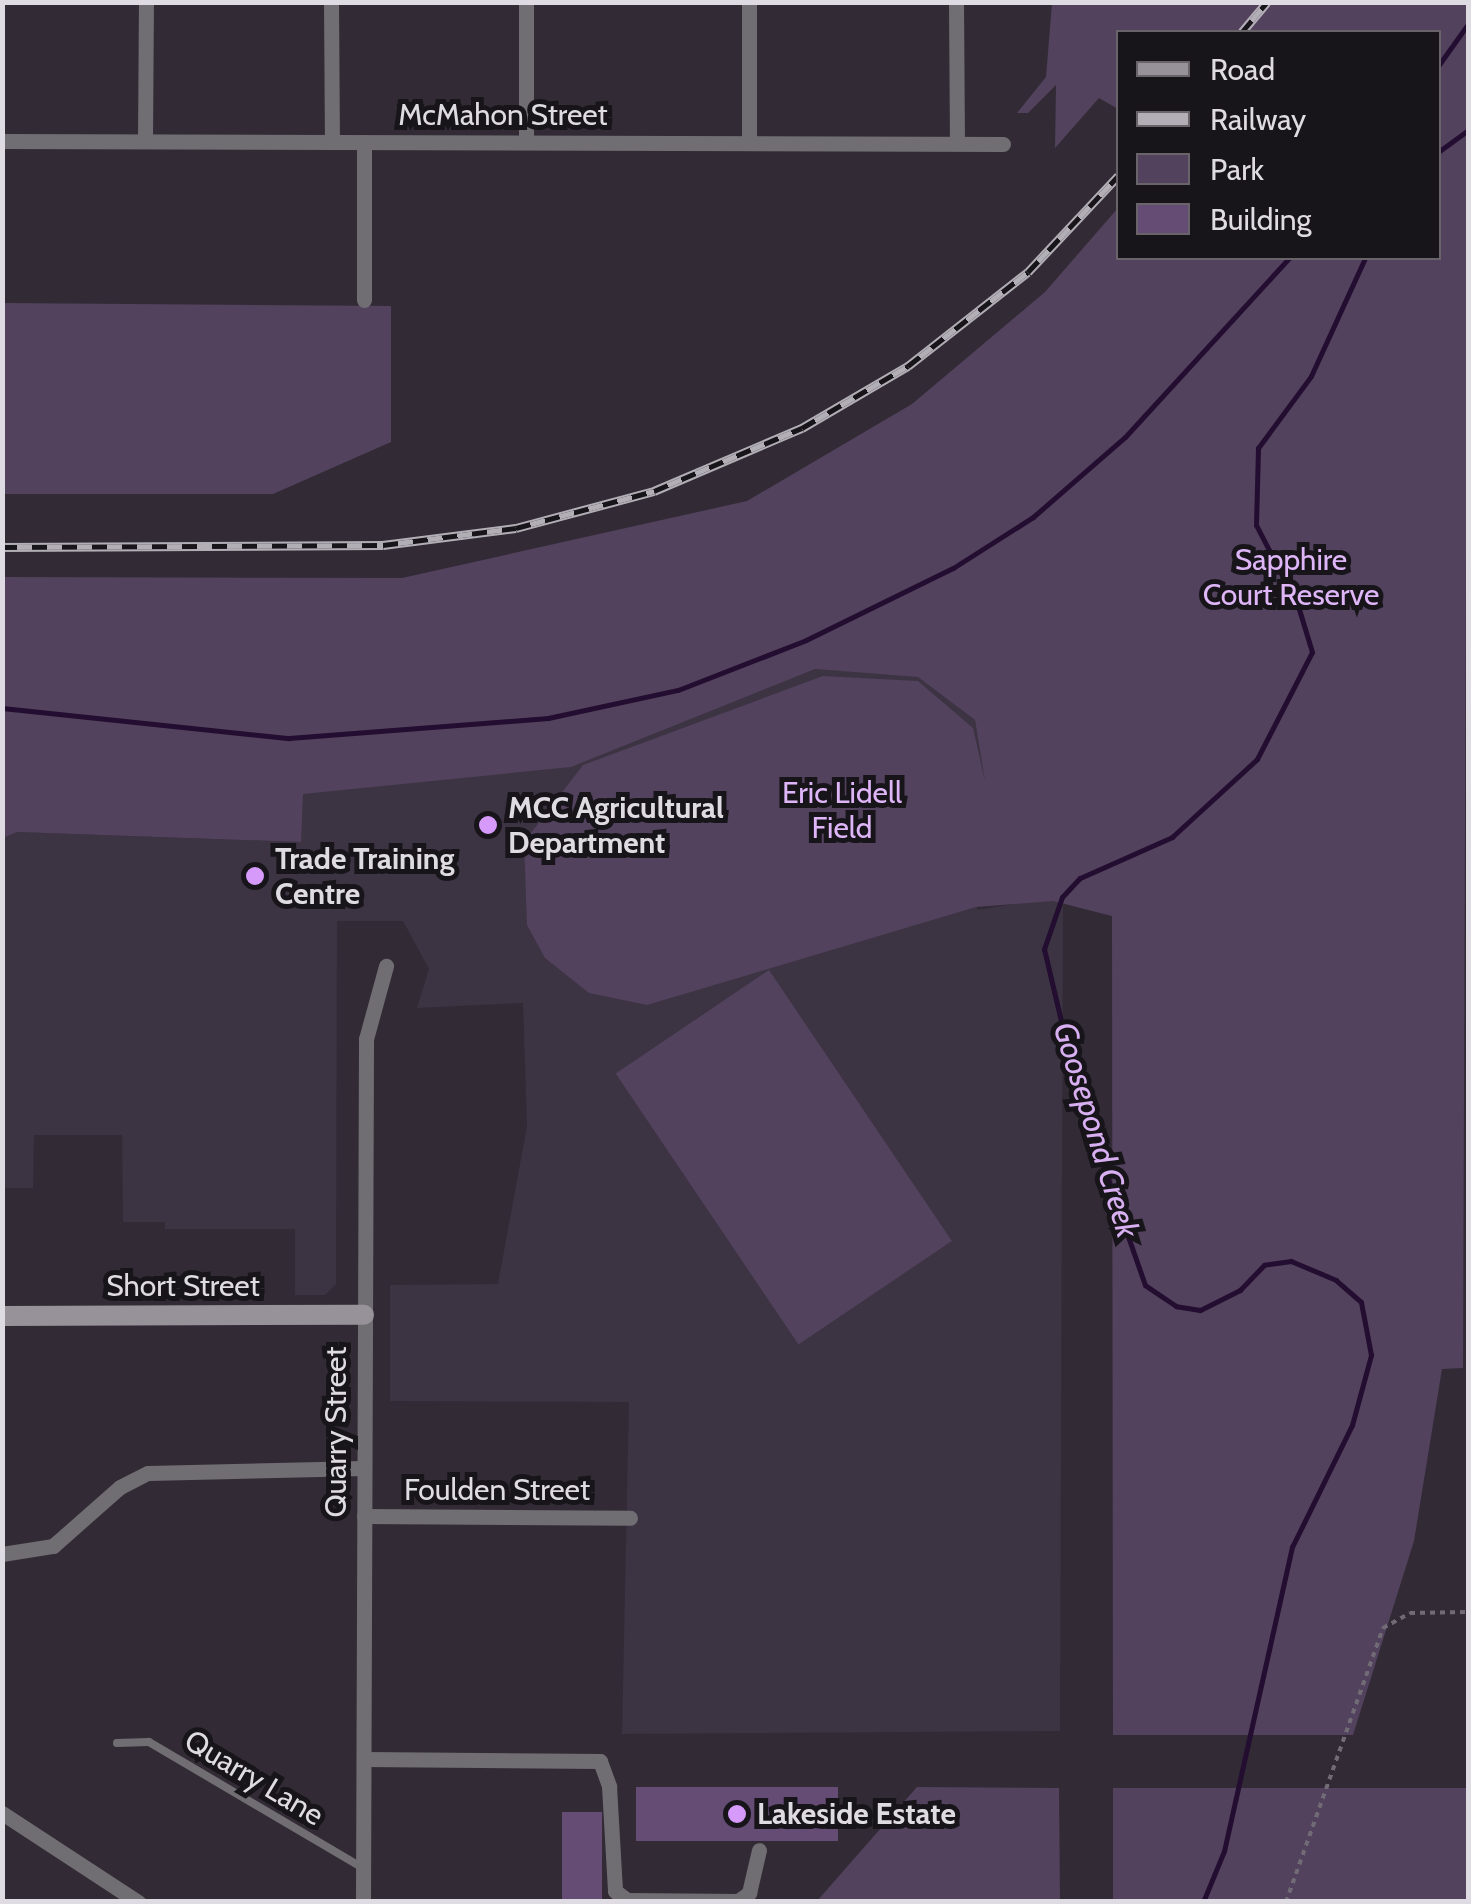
<!DOCTYPE html>
<html>
<head>
<meta charset="utf-8">
<style>
	body { margin:0 }
	#map { position:relative; width:1471px; height:1904px; overflow:hidden; background:#322b36; font-family:Cabin,sans-serif }
	div>[style] { position:absolute }
	.built>* { inset:0; background:#3c3343 }
	.green>* { inset:0; background:#52425d; transform-origin:0 0 }
	.stream>* { height:5px; margin:-2.5px; padding:0 2.5px; transform-origin:2.5px; border-radius:2.5px; background:#230d30 }
	.building>* { inset:0; background:#644c74; transform-origin:0 0 }
	.path>* { height:4px; margin-top:-2px; transform-origin:0; background:repeating-linear-gradient(90deg,#716b75 0 5px,transparent 0 10px) }
	.lane>* { height:8px; margin:-4px; padding:0 4px; transform-origin:4px; border-radius:4px; background:#716e73 }
	.street>* { height:15px; margin:-7.5px; padding:0 7.5px; transform-origin:7.5px; border-radius:7.5px; background:#716e73 }
	.secondary>* { height:20px; margin:-10px; padding:0 10px; transform-origin:10px; border-radius:10px; background:#97919a }
	.rail>* { height:9px; margin-top:-4.5px; transform-origin:0; background:repeating-linear-gradient(90deg,#18151a 0 15px,#b2aeb6 0 30px); box-sizing:border-box; border-block:2px solid #b2aeb6 }
	.dots>* { width:28px; height:28px; translate:-50% -50%; box-sizing:border-box; border:5px solid #18151a; border-radius:50% }
	span { translate:-50% -50%; white-space:nowrap; text-align:center; line-height:1.15; -webkit-text-stroke:10px #18151a; paint-order:stroke }
	.street-label { font-size:30px; color:#dfdbe2 }
	.park-label { font-size:30px; color:#deb6f8 }
	.poi-label { font-size:30px; color:#dfdbe2; font-weight:700 }
	.left { translate:0 -50%; text-align:left }
	.water-label { font-size:32px; color:#d8b0f2; font-style:italic }
	.frame { position:absolute; inset:0; border:5px solid #dfdbe2; pointer-events:none }
	.legend { position:absolute; left:1116px; top:30px; width:325px; height:230px; box-sizing:border-box; background:#18151a; border:2px solid #68646a; margin:0; padding:12px 18px; list-style:none; font-size:30px; color:#dfdbe2 }
	.legend li { display:flex; align-items:center; gap:20px; height:50px }
	.legend b { width:50px; border:2px solid #68646a }
</style>
</head>
<body>
<div id="map">
	<div class="built">
		<i style="clip-path:polygon(815px 669px,918px 676px,975px 720px,991px 812px,977px 910px,1063px 896px,1060px 1731px,622px 1734px,629px 1402px,390px 1401px,390px 1285px,498px 1284px,527px 1126px,523px 1003px,417px 1008px,429px 969px,403px 921px,337px 921px,336px 1284px,325px 1295px,295px 1295px,295px 1229px,165px 1229px,165px 1222px,123px 1222px,122px 1135px,34px 1135px,33px 1188px,3px 1188px,3px 838px,17px 832px,300px 842px,302px 794px)"></i>
	</div>
	<div class="green">
		<i style="clip-path:polygon(1052px 3px,1468px 3px,1463px 1368px,1442px 1369px,1414px 1541px,1353px 1735px,1113px 1735px,1112px 916px,1053px 901px,976px 907px,647px 1005px,589px 993px,545px 958px,527px 925px,524px 842px,583px 765px,823px 676px,918px 681px,973px 728px,985px 781px,975px 720px,918px 677px,815px 669px,571px 767px,303px 794px,301px 842px,17px 832px,3px 838px,3px 577px,402px 578px,747px 501px,912px 404px,1045px 292px,1118px 208px,1118px 258px,1438px 258px,1438px 32px,1118px 32px,1118px 109px,1099px 98px,1055px 148px,1056px 85px,1028px 113px,1017px 113px,1046px 77px)"></i>
		<i style="clip-path:polygon(3px 303px,391px 306px,391px 442px,273px 494px,3px 494px)"></i>
		<i style="left:769px;top:970px;width:327px;height:185px;rotate:56deg"></i>
		<i style="clip-path:polygon(917px 1787px,1059px 1788px,1060px 1901px,817px 1901px)"></i>
		<i style="left:1113px;top:1788px;width:355px;height:113px"></i>
	</div>
	<div class="stream">
		<i style="left:1438px;top:66px;width:52px;rotate:-54.5deg"></i>
		<i style="left:1438px;top:152px;width:37px;rotate:-36deg"></i>
		<i style="left:2px;top:708px;width:289px;rotate:6deg"></i>
		<i style="left:289px;top:738px;width:260px;rotate:-4.4deg"></i>
		<i style="left:548px;top:718px;width:133px;rotate:-12.2deg"></i>
		<i style="left:678px;top:690px;width:137px;rotate:-21.3deg"></i>
		<i style="left:806px;top:640px;width:164px;rotate:-26.1deg"></i>
		<i style="left:953px;top:568px;width:95px;rotate:-32.5deg"></i>
		<i style="left:1033px;top:517px;width:122px;rotate:-41deg"></i>
		<i style="left:1125px;top:437px;width:243px;rotate:-47.5deg"></i>
		<i style="left:1203px;top:1902px;width:55px;rotate:-67.6deg"></i>
		<i style="left:1224px;top:1851px;width:312px;rotate:-77.4deg"></i>
		<i style="left:1292px;top:1547px;width:136px;rotate:-63.8deg"></i>
		<i style="left:1352px;top:1425px;width:73px;rotate:-74.8deg"></i>
		<i style="left:1371px;top:1355px;width:54px;rotate:-100.7deg"></i>
		<i style="left:1361px;top:1302px;width:33px;rotate:-139deg"></i>
		<i style="left:1336px;top:1280px;width:49px;rotate:-157.1deg"></i>
		<i style="left:1291px;top:1261px;width:27px;rotate:172deg"></i>
		<i style="left:1264px;top:1265px;width:35px;rotate:134deg"></i>
		<i style="left:1240px;top:1290px;width:45px;rotate:153.4deg"></i>
		<i style="left:1200px;top:1310px;width:24px;rotate:-171deg"></i>
		<i style="left:1176px;top:1306px;width:37px;rotate:-146deg"></i>
		<i style="left:1145px;top:1285px;width:199px;rotate:-109.3deg"></i>
		<i style="left:1079px;top:1097px;width:152px;rotate:-103.3deg"></i>
		<i style="left:1044px;top:949px;width:55px;rotate:-70.9deg"></i>
		<i style="left:1062px;top:897px;width:26px;rotate:-47deg"></i>
		<i style="left:1080px;top:878px;width:101px;rotate:-24deg"></i>
		<i style="left:1172px;top:837px;width:115px;rotate:-42.5deg"></i>
		<i style="left:1257px;top:759px;width:120px;rotate:-62.8deg"></i>
		<i style="left:1312px;top:652px;width:48px;rotate:-106.9deg"></i>
		<i style="left:1298px;top:606px;width:91px;rotate:-117.4deg"></i>
		<i style="left:1256px;top:525px;width:77px;rotate:-88.5deg"></i>
		<i style="left:1258px;top:448px;width:89px;rotate:-53.6deg"></i>
		<i style="left:1311px;top:376px;width:130px;rotate:-65.4deg"></i>
	</div>
	<div class="building">
		<i style="left:636px;top:1787px;width:202px;height:54px"></i>
		<i style="left:562px;top:1812px;width:40px;height:90px"></i>
	</div>
	<div class="path">
		<i style="left:1286px;top:1902px;width:291px;rotate:-70.5deg"></i>
		<i style="left:1383px;top:1628px;width:31px;rotate:-29deg"></i>
		<i style="left:1410px;top:1613px;width:58px;rotate:-1deg"></i>
	</div>
	<div class="lane">
		<i style="left:117px;top:1743px;width:32px;rotate:-2deg"></i>
		<i style="left:149px;top:1742px;width:248px;rotate:30.5deg"></i>
	</div>
	<div class="street">
		<i style="left:331px;top:2px;width:140px;rotate:89.6deg"></i>
		<i style="left:749px;top:2px;width:140px;rotate:90deg"></i>
		<i style="left:956px;top:2px;width:141px;rotate:89.6deg"></i>
		<i style="left:2px;top:141px;width:1001px;rotate:0.17deg"></i>
		<i style="left:145px;top:141px;width:139px;rotate:-89.6deg"></i>
		<i style="left:364px;top:142px;width:158px;rotate:90deg"></i>
		<i style="left:526px;top:142px;width:140px;rotate:-90deg"></i>
		<i style="left:364px;top:1516px;width:266px;rotate:0.4deg"></i>
		<i style="left:2px;top:1554px;width:52px;rotate:-8.9deg"></i>
		<i style="left:53px;top:1546px;width:89px;rotate:-41.4deg"></i>
		<i style="left:120px;top:1487px;width:31px;rotate:-27deg"></i>
		<i style="left:148px;top:1473px;width:216px;rotate:-1.3deg"></i>
		<i style="left:364px;top:1759px;width:236px;rotate:0.5deg"></i>
		<i style="left:600px;top:1761px;width:27px;rotate:70deg"></i>
		<i style="left:609px;top:1786px;width:105px;rotate:86.7deg"></i>
		<i style="left:615px;top:1891px;width:15px;rotate:37deg"></i>
		<i style="left:627px;top:1900px;width:111px;rotate:0.5deg"></i>
		<i style="left:738px;top:1901px;width:14px;rotate:-36deg"></i>
		<i style="left:749px;top:1893px;width:44px;rotate:-76.9deg"></i>
		<i style="left:2px;top:1813px;width:163px;rotate:33.2deg"></i>
		<i style="left:363px;top:1902px;width:863px;rotate:-89.8deg"></i>
		<i style="left:366px;top:1039px;width:76px;rotate:-74.7deg"></i>
	</div>
	<div class="secondary">
		<i style="left:2px;top:1316px;width:362px;rotate:-0.2deg"></i>
	</div>
	<div class="rail">
		<i style="left:1242px;top:32px;width:39px;rotate:-50deg"></i>
		<i style="left:2px;top:547px;width:381px;rotate:-0.3deg"></i>
		<i style="left:383px;top:545px;width:134px;rotate:-7.3deg"></i>
		<i style="left:516px;top:528px;width:143px;rotate:-15deg"></i>
		<i style="left:654px;top:491px;width:161px;rotate:-23.1deg"></i>
		<i style="left:802px;top:428px;width:123px;rotate:-30.3deg"></i>
		<i style="left:908px;top:366px;width:152px;rotate:-38.1deg"></i>
		<i style="left:1028px;top:272px;width:132px;rotate:-46.8deg"></i>
	</div>
	<div class="dots">
		<i style="left:488px;top:825px;background:#d69bfa"></i>
		<i style="left:255px;top:876px;background:#d69bfa"></i>
		<i style="left:737px;top:1814px;background:#d69bfa"></i>
	</div>
	<div class="street-label">
		<span style="left:503px;top:115px">McMahon Street</span>
		<span style="left:183px;top:1286px">Short Street</span>
		<span style="left:336px;top:1432px;rotate:-90deg">Quarry Street</span>
		<span style="left:497px;top:1490px">Foulden Street</span>
		<span style="left:254px;top:1778px;rotate:31deg">Quarry Lane</span>
	</div>
	<div class="park-label">
		<span style="left:1291px;top:577px">Sapphire<br>Court Reserve</span>
		<span style="left:842px;top:810px">Eric Lidell<br>Field</span>
	</div>
	<div class="poi-label">
		<span class="left" style="left:508px;top:825px">MCC Agricultural<br>Department</span>
		<span class="left" style="left:275px;top:876px">Trade Training<br>Centre</span>
		<span class="left" style="left:757px;top:1814px">Lakeside Estate</span>
	</div>
	<div class="water-label">
		<span style="left:1096px;top:1130px;rotate:73deg">Goosepond Creek</span>
	</div>
	<div class="frame"></div>
	<ul class="legend">
	<li><b style="height:12px;background:#97919a"></b>Road</li>
	<li><b style="height:12px;background:#b2aeb6"></b>Railway</li>
	<li><b style="height:28px;background:#52425d"></b>Park</li>
	<li><b style="height:28px;background:#644c74"></b>Building</li>
	</ul>
</div>
</body>
</html>
